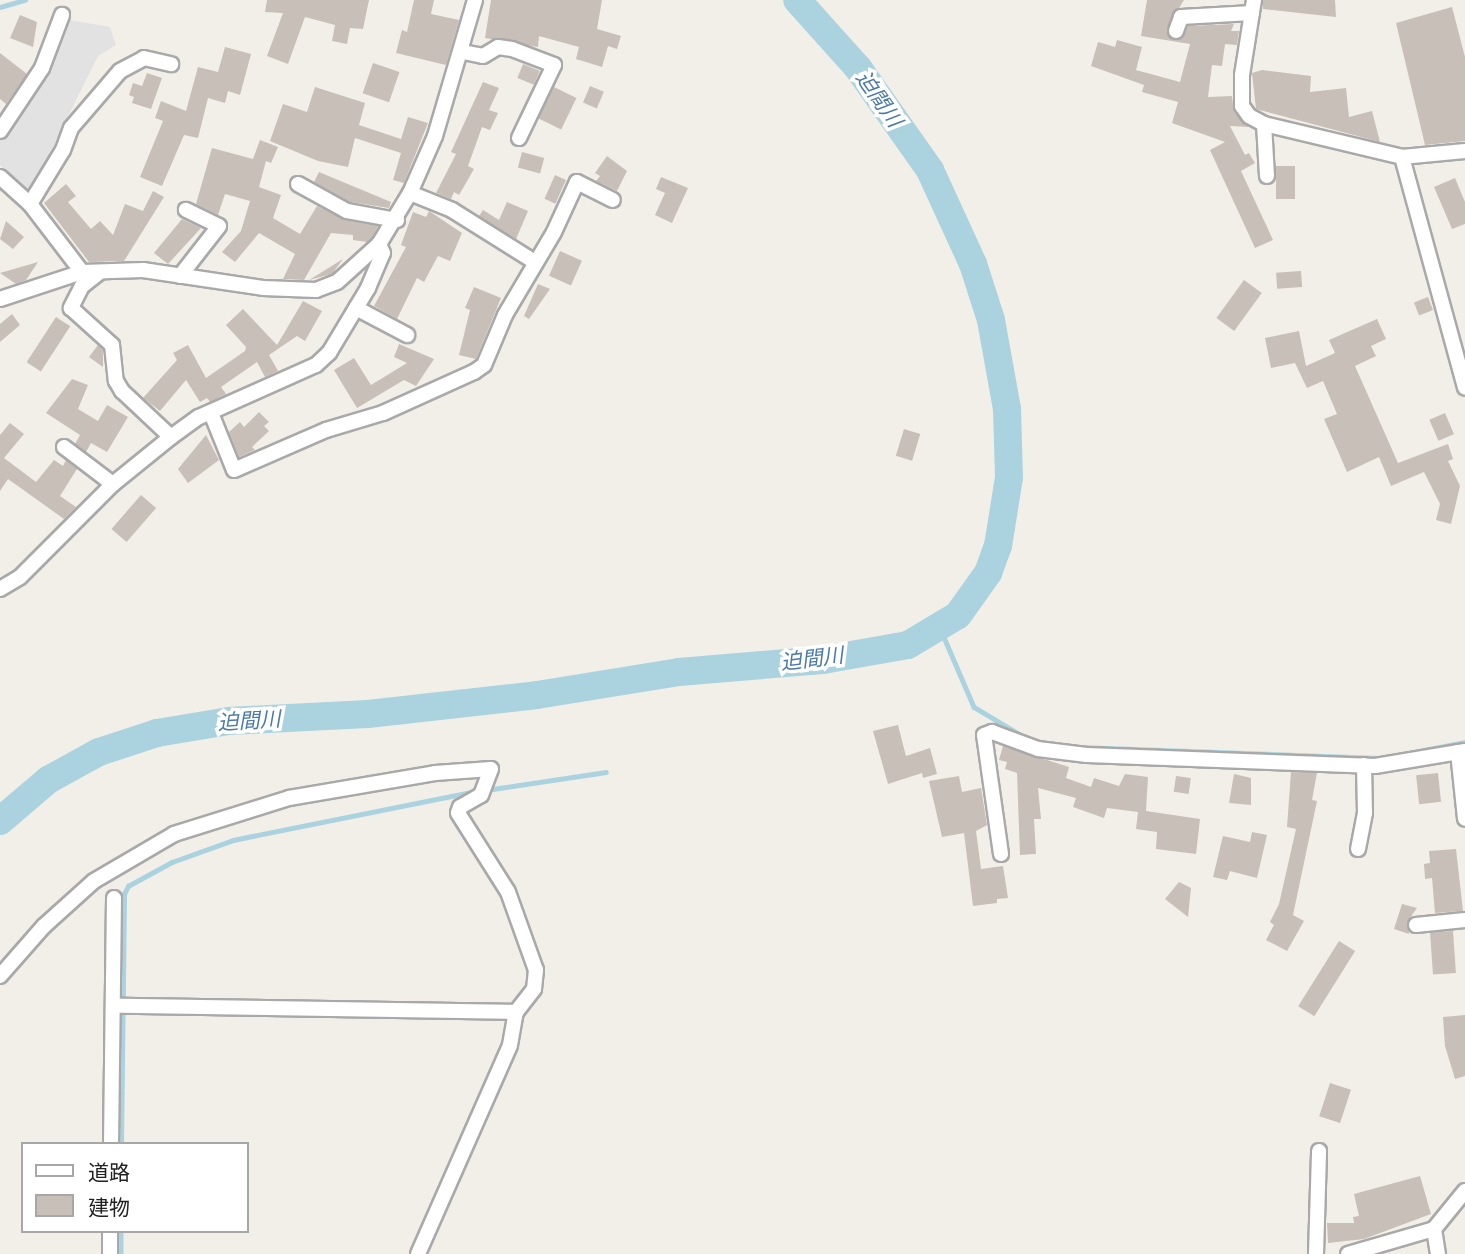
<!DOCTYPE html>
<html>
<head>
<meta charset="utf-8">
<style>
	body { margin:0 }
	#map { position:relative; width:1465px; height:1254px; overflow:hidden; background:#f2efe9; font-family:Inter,"Noto Sans JP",sans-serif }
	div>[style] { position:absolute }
	.parking>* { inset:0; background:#e2e2e2 }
	.stream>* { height:4.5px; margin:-2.25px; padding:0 2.25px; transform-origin:2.25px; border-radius:2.25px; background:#aad3df }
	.river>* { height:28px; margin:-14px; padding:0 14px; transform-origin:14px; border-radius:14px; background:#aad3df }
	.building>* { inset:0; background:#c7bfb8; transform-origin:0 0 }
	.roads { filter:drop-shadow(2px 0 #a9a9a9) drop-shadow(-2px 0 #a9a9a9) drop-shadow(0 2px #a9a9a9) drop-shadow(0 -2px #a9a9a9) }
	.minor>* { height:14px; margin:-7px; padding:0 7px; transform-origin:7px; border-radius:7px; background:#fff }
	span { translate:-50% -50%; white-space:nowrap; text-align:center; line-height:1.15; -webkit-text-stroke:7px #fff; paint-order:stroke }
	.water-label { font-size:21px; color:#4a7aab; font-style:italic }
	.legend { position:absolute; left:21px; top:1142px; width:228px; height:91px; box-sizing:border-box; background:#fff; border:2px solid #a7a7a7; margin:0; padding:9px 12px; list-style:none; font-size:21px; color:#222 }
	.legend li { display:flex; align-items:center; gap:14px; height:35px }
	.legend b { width:35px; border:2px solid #a7a7a7 }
</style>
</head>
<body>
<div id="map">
	<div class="parking">
		<i style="clip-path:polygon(58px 18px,110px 27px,116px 45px,98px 56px,30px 193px,0 165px,0 137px,23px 108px)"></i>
	</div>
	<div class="stream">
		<i style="left:0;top:7px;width:26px;rotate:-16deg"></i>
		<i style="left:940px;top:628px;width:86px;rotate:66.7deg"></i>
		<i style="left:974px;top:707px;width:61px;rotate:30.8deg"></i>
		<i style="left:1079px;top:747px;width:306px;rotate:2.1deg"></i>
		<i style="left:1404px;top:754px;width:62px;rotate:-11.1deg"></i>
		<i style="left:486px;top:790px;width:121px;rotate:-8.5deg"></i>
		<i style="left:121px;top:1144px;width:250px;rotate:-89.3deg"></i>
		<i style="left:124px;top:894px;width:9px;rotate:-63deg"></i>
		<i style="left:128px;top:886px;width:50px;rotate:-28.6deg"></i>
		<i style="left:172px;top:862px;width:65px;rotate:-19.8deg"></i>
		<i style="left:233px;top:840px;width:249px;rotate:-11.4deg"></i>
		<i style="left:121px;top:1231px;width:23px;rotate:90deg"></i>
	</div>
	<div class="river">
		<i style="left:0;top:821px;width:63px;rotate:-40.5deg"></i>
		<i style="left:48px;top:780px;width:58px;rotate:-28.8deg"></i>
		<i style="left:99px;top:752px;width:61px;rotate:-18.1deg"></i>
		<i style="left:157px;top:733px;width:73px;rotate:-9.5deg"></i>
		<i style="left:229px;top:721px;width:139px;rotate:-2.9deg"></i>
		<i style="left:368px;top:714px;width:170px;rotate:-6.4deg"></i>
		<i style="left:537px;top:695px;width:144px;rotate:-9.2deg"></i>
		<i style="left:679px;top:672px;width:144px;rotate:-4.8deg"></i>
		<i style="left:823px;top:660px;width:86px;rotate:-10deg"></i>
		<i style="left:908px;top:645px;width:58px;rotate:-31deg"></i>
		<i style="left:958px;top:615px;width:52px;rotate:-54.5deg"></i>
		<i style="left:988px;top:573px;width:29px;rotate:-70deg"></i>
		<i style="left:998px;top:546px;width:70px;rotate:-80.9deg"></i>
		<i style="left:1009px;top:477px;width:68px;rotate:-91.7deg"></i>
		<i style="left:1007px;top:409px;width:90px;rotate:-100.2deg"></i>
		<i style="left:991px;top:320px;width:59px;rotate:-107.8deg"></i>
		<i style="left:973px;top:264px;width:103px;rotate:-114.6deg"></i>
		<i style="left:930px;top:170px;width:125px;rotate:-125.2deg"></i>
		<i style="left:858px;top:68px;width:91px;rotate:-131.9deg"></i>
	</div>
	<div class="building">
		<i style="clip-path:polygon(267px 0,369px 0,363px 29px,350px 28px,347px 44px,332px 41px,335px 25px,305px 17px,288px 64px,267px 56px,283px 13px,265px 12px)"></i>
		<i style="clip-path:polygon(414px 0,434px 0,431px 14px,459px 20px,446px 65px,396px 53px,402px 30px,407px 32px)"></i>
		<i style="clip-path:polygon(491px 0,602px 0,597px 29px,621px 36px,617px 49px,608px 46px,602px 67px,576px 59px,579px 47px,539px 36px,538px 47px,485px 38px)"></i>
		<i style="clip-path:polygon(1147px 0,1184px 0,1167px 28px,1173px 40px,1183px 38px,1188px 26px,1234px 24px,1231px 31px,1239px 31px,1237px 45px,1225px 44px,1222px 66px,1212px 65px,1208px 97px,1232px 96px,1234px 112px,1249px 127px,1230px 126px,1245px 155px,1249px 153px,1255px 163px,1241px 171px,1273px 240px,1255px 248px,1210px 150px,1225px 142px,1172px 123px,1178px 102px,1142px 92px,1144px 85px,1091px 66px,1098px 42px,1115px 47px,1117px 40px,1142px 47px,1136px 70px,1180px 82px,1190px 44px,1141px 36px)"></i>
		<i style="clip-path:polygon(1263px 0,1335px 0,1336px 17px,1263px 9px)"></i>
		<i style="clip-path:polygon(1452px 7px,1465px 57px,1465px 141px,1425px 145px,1396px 23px)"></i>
		<i style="clip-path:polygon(20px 15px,37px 22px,33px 47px,10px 38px)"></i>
		<i style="clip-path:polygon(225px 47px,251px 54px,240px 95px,228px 91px,225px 103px,208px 98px,198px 138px,184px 135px,162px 186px,140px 177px,163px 121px,155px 118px,161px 101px,186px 111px,198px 67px,218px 72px)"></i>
		<i style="clip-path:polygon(0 53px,27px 74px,6px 104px,0 99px)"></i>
		<i style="left:373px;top:63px;width:28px;height:32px;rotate:19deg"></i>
		<i style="left:523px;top:64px;width:18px;height:15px;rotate:22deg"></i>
		<i style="clip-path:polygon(1262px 70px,1311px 76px,1310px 92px,1346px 88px,1349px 117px,1372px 111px,1380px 142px,1256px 109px,1252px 73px)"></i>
		<i style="clip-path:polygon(147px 73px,162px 78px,151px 109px,132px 103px,134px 97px,129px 95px,133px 83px,142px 86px)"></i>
		<i style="clip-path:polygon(483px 82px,499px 88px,489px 110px,498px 113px,490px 130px,482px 127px,468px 166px,474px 169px,459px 195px,454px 192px,451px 199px,436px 193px,456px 154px,451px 152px)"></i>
		<i style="left:590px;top:86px;width:15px;height:18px;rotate:23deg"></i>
		<i style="clip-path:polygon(315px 87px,365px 103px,359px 125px,401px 139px,408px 117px,428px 123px,404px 183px,393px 180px,401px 153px,355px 138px,348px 167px,318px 161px,270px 141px,283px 104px,307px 112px)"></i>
		<i style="left:554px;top:87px;width:25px;height:35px;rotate:26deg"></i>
		<i style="clip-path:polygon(260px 140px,278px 147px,271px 163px,266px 161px,259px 187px,281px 195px,273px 218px,300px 234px,317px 206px,345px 220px,378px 226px,372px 238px,367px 242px,353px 240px,353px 235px,331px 233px,304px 280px,283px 279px,295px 254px,259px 233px,235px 262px,222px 252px,241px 231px,250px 201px,225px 194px,218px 215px,196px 204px,212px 148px,253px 159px)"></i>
		<i style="left:522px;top:152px;width:23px;height:16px;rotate:15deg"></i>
		<i style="clip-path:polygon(607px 156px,627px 171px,617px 191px,596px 181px,600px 176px,595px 173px)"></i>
		<i style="left:1276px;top:166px;width:19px;height:33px"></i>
		<i style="clip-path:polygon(319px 172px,391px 202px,389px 208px,350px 202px,314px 182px)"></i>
		<i style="left:555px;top:175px;width:12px;height:26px;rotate:24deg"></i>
		<i style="clip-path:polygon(661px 177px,688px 188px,672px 223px,655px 215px,665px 193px,656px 189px)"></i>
		<i style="clip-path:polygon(1455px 178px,1465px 202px,1465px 224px,1452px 229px,1434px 187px)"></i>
		<i style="clip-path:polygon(66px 184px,76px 196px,68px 202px,91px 229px,100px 221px,113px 235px,125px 204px,143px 211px,153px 191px,164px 197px,124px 261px,89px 262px,44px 203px)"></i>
		<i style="clip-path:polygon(507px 202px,528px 211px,516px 239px,479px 216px,483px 210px,499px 220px)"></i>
		<i style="clip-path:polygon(429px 211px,462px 233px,450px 261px,438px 256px,424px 282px,417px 278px,397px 319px,374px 306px,406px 247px,401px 245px,413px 212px,426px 217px)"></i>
		<i style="clip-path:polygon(182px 219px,201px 228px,168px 264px,154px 253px)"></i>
		<i style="clip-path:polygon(6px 221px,24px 237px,13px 249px,0 239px)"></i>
		<i style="left:560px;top:251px;width:24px;height:27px;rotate:24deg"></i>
		<i style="clip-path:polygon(343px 259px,332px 274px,309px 280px)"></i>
		<i style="clip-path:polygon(38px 262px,26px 280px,16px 284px,0 273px)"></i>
		<i style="left:1301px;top:271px;width:16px;height:25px;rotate:86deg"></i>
		<i style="left:1244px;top:280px;width:22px;height:47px;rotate:36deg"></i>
		<i style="clip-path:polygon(538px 284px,550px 289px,529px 319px,524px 316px)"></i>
		<i style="clip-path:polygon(474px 287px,501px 298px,476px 359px,459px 355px,470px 310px,465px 308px)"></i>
		<i style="left:1428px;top:297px;width:14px;height:15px;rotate:69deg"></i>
		<i style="clip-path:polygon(303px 301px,322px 311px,305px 341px,297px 336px,269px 355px,278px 371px,265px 377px,257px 362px,221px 387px,226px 394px,210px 402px,207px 398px,200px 402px,186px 380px,160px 411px,143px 398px,177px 360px,173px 353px,188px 345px,206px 378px,245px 351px,246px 347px,226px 325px,243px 309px,277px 345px)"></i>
		<i style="clip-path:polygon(12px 314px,20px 325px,0 342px,0 324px)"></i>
		<i style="left:56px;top:317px;width:17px;height:54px;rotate:33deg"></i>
		<i style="clip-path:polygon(1377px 319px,1386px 339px,1371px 346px,1376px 356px,1355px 366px,1398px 463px,1448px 444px,1453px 459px,1448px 461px,1460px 486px,1451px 524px,1436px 520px,1440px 504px,1424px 472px,1391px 486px,1379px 457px,1347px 472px,1324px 419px,1337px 414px,1323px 381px,1307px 388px,1295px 363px,1271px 368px,1265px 338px,1299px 331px,1306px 366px,1335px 353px,1329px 340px)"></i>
		<i style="clip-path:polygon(399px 344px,434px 359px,416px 386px,404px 380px,357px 408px,334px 370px,354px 358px,371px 385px,407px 363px,394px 357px)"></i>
		<i style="clip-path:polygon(98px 345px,103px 350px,103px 367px,89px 357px)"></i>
		<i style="clip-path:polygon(72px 379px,88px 385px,78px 409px,98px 421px,107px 405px,128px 417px,107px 452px,91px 443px,86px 452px,75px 444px,80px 435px,46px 413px)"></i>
		<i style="clip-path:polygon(259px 412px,269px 422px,264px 426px,269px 431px,252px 447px,255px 450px,239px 457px,229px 432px,240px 422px,244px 427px)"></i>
		<i style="left:1445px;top:413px;width:23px;height:17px;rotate:67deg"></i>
		<i style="clip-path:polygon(10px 423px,24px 434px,4px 458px,36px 482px,54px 460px,63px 466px,66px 460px,77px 469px,60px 496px,76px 507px,64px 519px,8px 479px,0 491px,0 435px)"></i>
		<i style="left:904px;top:429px;width:17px;height:28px;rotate:17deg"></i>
		<i style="clip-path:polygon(206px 435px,219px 460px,188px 483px,178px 469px)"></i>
		<i style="left:141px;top:495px;width:20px;height:45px;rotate:41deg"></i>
		<i style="clip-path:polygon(898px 725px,906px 756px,930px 748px,937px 774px,923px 778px,922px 773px,888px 784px,873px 731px)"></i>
		<i style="clip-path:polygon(1003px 746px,1069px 767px,1066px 778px,1091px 787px,1094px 778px,1119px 786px,1125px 774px,1148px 777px,1146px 811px,1200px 819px,1196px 854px,1156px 849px,1157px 832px,1136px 829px,1138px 812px,1107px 808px,1104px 818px,1073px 807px,1076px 798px,1038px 788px,1041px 819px,1034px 819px,1036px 854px,1020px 855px,1017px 773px,1005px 769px,1007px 762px,999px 760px)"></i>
		<i style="clip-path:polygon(1291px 772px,1317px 773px,1312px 800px,1317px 801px,1293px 915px,1304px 921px,1287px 951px,1266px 940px,1274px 925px,1270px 922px,1279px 904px,1296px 829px,1287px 827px)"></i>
		<i style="left:1438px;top:773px;width:29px;height:22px;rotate:84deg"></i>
		<i style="clip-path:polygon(1234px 774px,1251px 778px,1251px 805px,1229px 803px)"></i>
		<i style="clip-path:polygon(959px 776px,962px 792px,981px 788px,987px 825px,976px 831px,981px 869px,1003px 866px,1008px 898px,997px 899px,997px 903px,973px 906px,964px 833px,942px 837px,929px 781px)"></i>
		<i style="left:1176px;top:776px;width:15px;height:16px;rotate:8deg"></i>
		<i style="clip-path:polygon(1252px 832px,1267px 835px,1257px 878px,1230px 871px,1227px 880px,1213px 877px,1223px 836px,1250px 842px)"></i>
		<i style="clip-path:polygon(1456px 849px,1463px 911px,1435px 913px,1432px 878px,1425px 879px,1424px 864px,1430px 863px,1429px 851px)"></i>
		<i style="clip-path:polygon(1179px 882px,1191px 888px,1188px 917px,1165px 899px)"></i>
		<i style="clip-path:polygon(1402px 904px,1417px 908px,1407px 922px,1409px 934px,1394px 929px)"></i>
		<i style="left:1453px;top:931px;width:42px;height:23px;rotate:86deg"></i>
		<i style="left:1339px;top:941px;width:19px;height:77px;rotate:32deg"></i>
		<i style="clip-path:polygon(1465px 1015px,1465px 1076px,1455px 1079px,1445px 1046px,1443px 1017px)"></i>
		<i style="left:1330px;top:1083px;width:22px;height:35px;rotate:18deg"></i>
		<i style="clip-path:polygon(1420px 1176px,1431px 1214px,1364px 1239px,1328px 1243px,1327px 1223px,1354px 1223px,1353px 1217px,1359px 1216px,1354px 1194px)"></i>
	</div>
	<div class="roads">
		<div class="minor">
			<i style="left:1254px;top:0;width:76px;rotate:99.1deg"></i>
			<i style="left:1242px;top:75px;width:31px;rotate:90deg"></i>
			<i style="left:1242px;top:106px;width:12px;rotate:55deg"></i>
			<i style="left:1249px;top:116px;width:17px;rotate:28deg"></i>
			<i style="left:1264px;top:124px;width:142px;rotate:13.4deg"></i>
			<i style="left:1402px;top:157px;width:63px;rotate:-5.4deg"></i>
			<i style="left:1176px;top:31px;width:15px;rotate:-70deg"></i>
			<i style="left:1181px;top:17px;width:71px;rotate:-3.2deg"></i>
			<i style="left:463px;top:52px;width:20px;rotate:11deg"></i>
			<i style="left:483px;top:56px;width:17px;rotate:-31deg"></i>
			<i style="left:498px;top:47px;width:14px;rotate:8deg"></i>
			<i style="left:512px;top:49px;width:45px;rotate:20.9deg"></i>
			<i style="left:554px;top:65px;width:81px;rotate:115.6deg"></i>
			<i style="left:1264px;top:124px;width:52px;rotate:86.7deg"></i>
			<i style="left:0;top:131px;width:76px;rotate:-56.3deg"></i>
			<i style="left:42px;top:68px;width:57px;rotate:-69.3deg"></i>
			<i style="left:1402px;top:157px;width:239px;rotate:74.7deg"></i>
			<i style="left:0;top:177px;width:40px;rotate:42deg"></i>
			<i style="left:30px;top:204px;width:86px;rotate:52.6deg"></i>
			<i style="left:298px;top:184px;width:56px;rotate:28.9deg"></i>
			<i style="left:347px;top:211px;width:51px;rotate:10.2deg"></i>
			<i style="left:410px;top:193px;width:45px;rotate:22deg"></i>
			<i style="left:452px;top:210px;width:98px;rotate:32.1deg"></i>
			<i style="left:30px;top:204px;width:63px;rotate:-58.6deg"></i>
			<i style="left:63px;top:150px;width:23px;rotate:-70deg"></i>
			<i style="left:71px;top:128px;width:75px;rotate:-49.3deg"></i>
			<i style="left:120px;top:71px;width:27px;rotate:-28deg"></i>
			<i style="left:144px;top:58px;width:28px;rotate:13deg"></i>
			<i style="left:100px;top:272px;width:23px;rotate:142deg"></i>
			<i style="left:82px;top:286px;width:25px;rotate:117deg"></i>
			<i style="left:71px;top:308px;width:55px;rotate:42.1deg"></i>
			<i style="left:112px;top:345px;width:36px;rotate:84deg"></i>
			<i style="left:116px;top:381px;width:12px;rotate:59deg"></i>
			<i style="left:122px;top:391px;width:67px;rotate:43.2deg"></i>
			<i style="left:180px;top:276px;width:63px;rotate:-52deg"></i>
			<i style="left:219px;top:226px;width:37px;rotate:-154deg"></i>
			<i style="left:0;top:299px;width:86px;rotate:-18.2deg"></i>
			<i style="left:82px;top:272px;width:61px;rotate:-1.9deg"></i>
			<i style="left:143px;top:270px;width:121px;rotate:8.5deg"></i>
			<i style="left:263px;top:288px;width:53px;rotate:2.2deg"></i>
			<i style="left:316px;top:290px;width:22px;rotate:-21deg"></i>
			<i style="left:337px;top:282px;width:57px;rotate:-42.1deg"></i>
			<i style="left:379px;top:244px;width:60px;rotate:-58.7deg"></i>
			<i style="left:410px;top:193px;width:62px;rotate:-66.3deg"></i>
			<i style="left:435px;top:136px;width:142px;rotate:-73.6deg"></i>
			<i style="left:356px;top:308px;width:58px;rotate:27.9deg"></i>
			<i style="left:211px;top:413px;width:61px;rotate:68deg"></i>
			<i style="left:234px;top:470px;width:100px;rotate:-23.5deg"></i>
			<i style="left:326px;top:430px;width:59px;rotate:-16.6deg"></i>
			<i style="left:383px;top:413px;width:100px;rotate:-24.3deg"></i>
			<i style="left:474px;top:372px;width:12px;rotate:-35deg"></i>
			<i style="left:484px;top:365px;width:54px;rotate:-67.2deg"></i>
			<i style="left:505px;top:315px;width:96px;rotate:-59.4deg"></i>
			<i style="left:554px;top:232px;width:55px;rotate:-65.3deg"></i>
			<i style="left:577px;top:182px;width:40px;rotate:26.6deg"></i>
			<i style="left:64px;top:447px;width:61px;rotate:37.1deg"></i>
			<i style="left:0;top:589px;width:23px;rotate:-31deg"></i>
			<i style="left:20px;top:577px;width:132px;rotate:-45deg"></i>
			<i style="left:113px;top:484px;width:75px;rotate:-39deg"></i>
			<i style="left:171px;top:437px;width:34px;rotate:-36deg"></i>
			<i style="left:199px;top:417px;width:128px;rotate:-24deg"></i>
			<i style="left:316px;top:365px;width:18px;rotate:-43deg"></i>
			<i style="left:329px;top:353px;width:76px;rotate:-59deg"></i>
			<i style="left:368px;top:288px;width:38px;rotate:-67deg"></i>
			<i style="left:383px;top:253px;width:10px;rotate:-114deg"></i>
			<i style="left:1458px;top:752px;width:67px;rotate:84deg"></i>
			<i style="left:1358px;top:849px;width:37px;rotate:-79deg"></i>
			<i style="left:1365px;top:813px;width:48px;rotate:-91.2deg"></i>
			<i style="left:1001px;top:854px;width:120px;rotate:-98.1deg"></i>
			<i style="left:984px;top:735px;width:9px;rotate:-21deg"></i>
			<i style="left:992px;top:732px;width:49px;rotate:20.3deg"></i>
			<i style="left:1038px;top:749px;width:49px;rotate:7deg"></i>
			<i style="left:1087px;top:755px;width:288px;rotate:2.2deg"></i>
			<i style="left:1375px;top:766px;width:91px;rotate:-9.5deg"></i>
			<i style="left:1416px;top:925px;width:49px;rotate:-5.8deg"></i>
			<i style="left:0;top:976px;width:67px;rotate:-48.7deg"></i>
			<i style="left:44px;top:926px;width:67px;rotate:-42deg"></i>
			<i style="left:94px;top:881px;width:93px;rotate:-30.4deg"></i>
			<i style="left:174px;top:834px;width:121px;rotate:-17.4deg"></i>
			<i style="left:289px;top:798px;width:148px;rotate:-9.7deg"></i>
			<i style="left:435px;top:773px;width:56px;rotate:-4.1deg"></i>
			<i style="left:491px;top:769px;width:28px;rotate:111deg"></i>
			<i style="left:481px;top:795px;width:24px;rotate:150deg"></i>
			<i style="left:460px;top:807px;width:6px;rotate:108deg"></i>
			<i style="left:458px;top:813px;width:93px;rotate:57.7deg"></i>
			<i style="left:508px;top:892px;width:83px;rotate:70.3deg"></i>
			<i style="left:536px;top:970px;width:19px;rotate:96deg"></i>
			<i style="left:534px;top:989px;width:29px;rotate:128deg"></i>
			<i style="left:516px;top:1012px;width:403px;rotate:-179.1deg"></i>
			<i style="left:111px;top:1144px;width:246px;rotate:-89.3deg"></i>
			<i style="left:1434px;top:1229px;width:25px;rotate:81deg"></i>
			<i style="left:110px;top:1254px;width:23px;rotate:-90deg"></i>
			<i style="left:418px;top:1254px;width:228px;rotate:-66.2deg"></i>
			<i style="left:510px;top:1045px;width:34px;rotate:-80deg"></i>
			<i style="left:1316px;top:1254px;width:103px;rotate:-88.3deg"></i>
			<i style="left:1348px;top:1254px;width:90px;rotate:-16.2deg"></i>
			<i style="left:1434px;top:1229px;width:49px;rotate:-50.8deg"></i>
		</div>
	</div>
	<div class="water-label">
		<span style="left:879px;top:99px;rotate:55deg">迫間川</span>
		<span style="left:812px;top:659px;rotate:-7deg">迫間川</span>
		<span style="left:249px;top:721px;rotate:-4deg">迫間川</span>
	</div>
	<ul class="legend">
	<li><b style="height:9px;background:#fff"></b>道路</li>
	<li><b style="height:19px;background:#c7bfb8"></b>建物</li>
	</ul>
</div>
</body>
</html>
